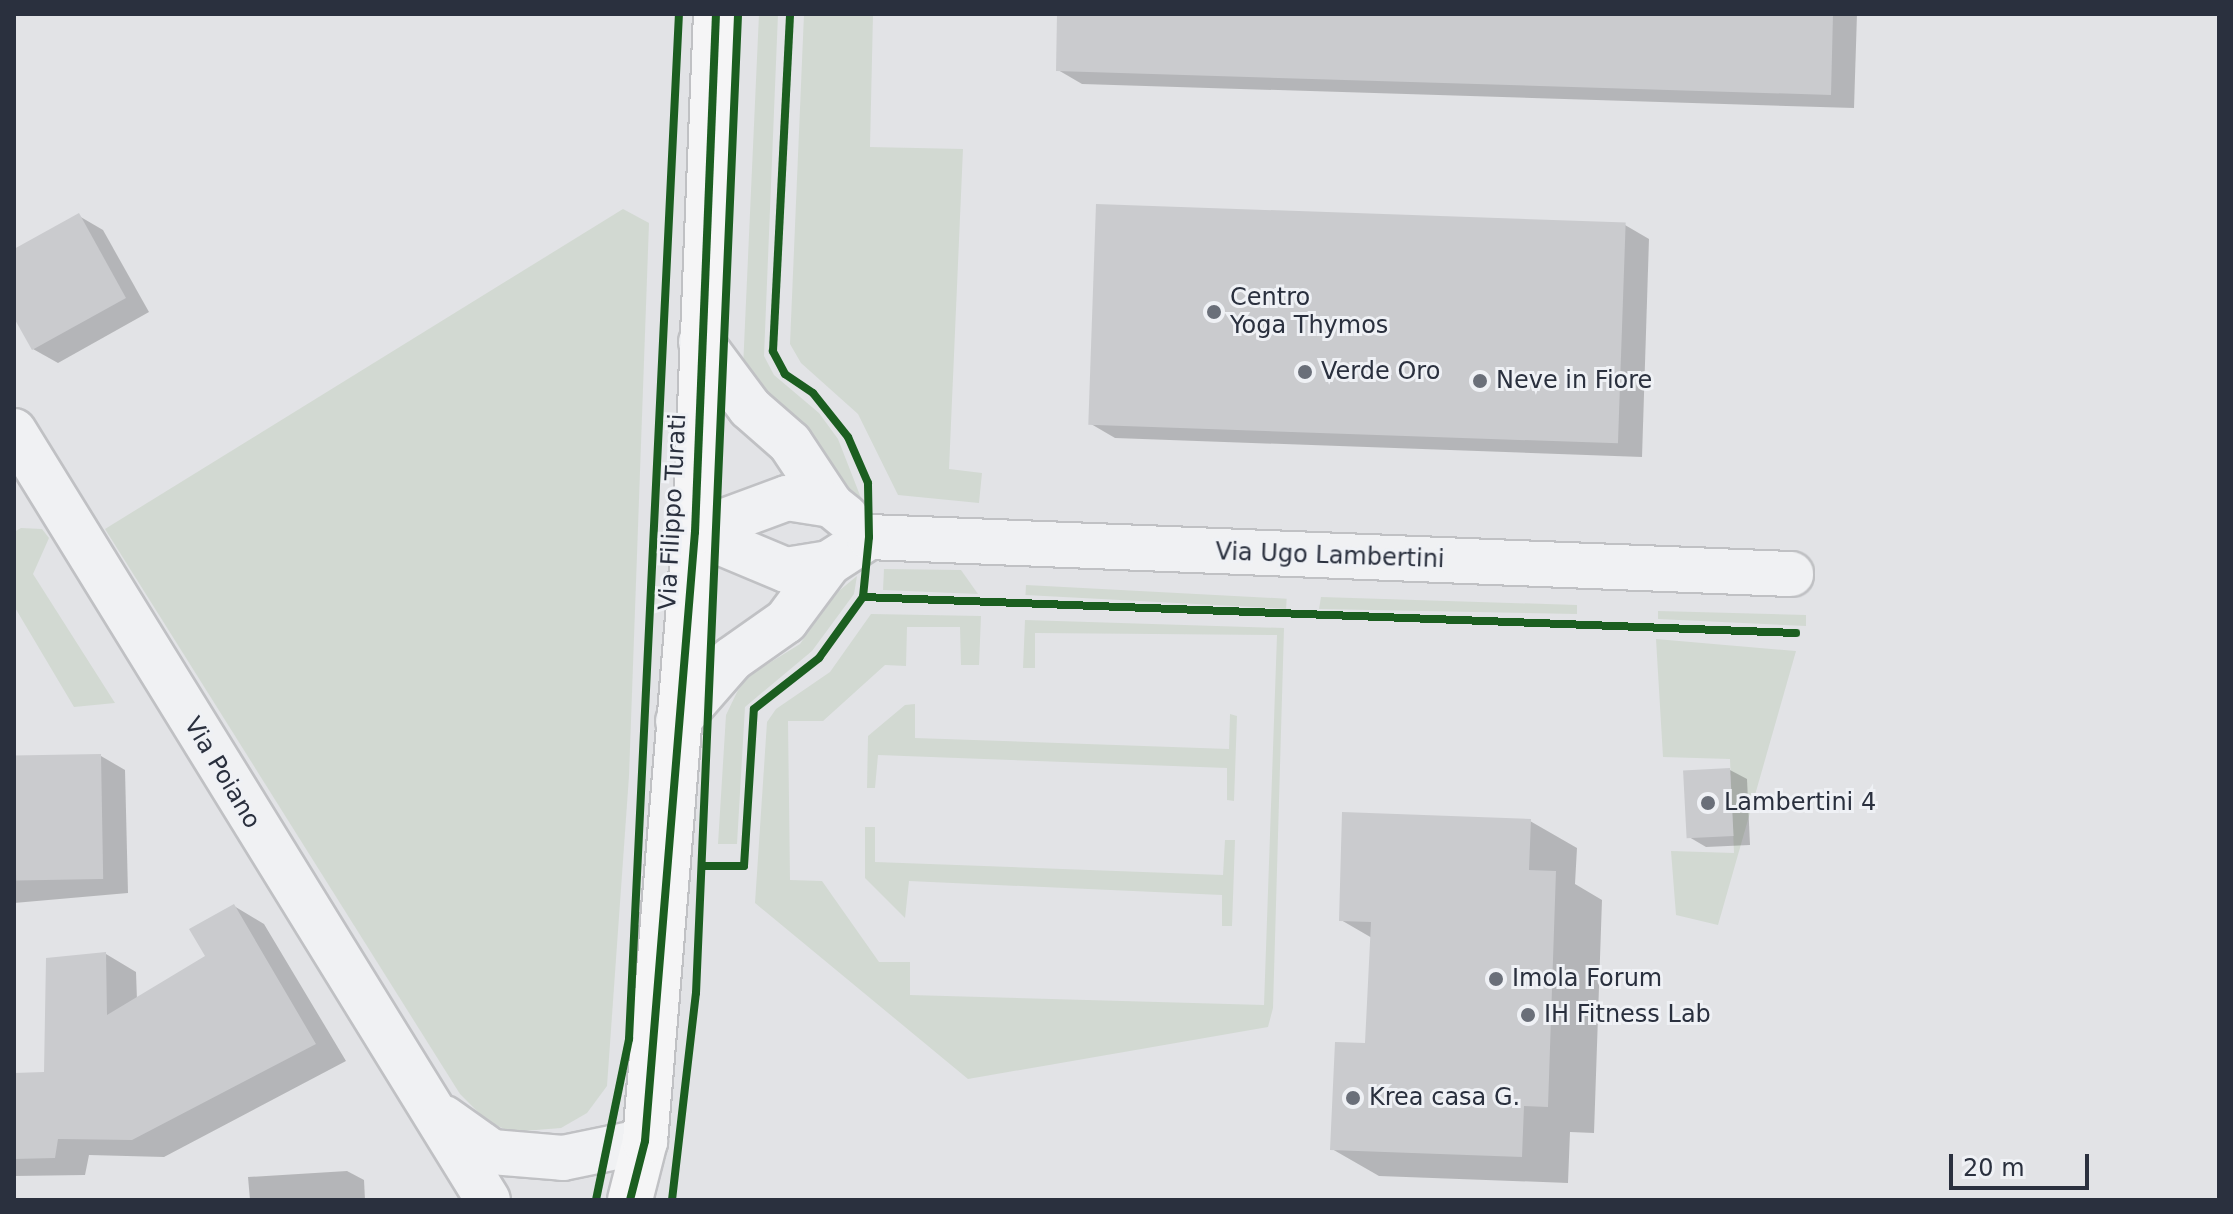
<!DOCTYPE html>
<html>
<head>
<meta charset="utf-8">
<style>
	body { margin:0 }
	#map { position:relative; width:2233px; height:1214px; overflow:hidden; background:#e2e3e6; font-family:"DejaVu Sans",sans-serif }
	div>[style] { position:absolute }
	.green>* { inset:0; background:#d2d9d2; transform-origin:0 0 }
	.shadow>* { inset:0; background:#0003 }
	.building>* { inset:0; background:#cacbce; transform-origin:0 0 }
	.roads { filter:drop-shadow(2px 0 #c0c1c4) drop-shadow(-2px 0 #c0c1c4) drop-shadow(0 2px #c0c1c4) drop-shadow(0 -2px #c0c1c4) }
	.minor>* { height:44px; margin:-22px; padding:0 22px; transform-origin:22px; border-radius:22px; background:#f0f1f3 }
	.major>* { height:44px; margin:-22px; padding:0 22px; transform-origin:22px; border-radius:22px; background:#f5f5f6 }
	.cycleway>* { height:8px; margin:-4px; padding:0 4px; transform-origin:4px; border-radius:4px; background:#1b5e20 }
	.dots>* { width:22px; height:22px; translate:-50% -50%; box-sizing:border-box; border:4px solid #eff1f5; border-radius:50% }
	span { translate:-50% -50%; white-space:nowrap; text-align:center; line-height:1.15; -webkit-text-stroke:6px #eff1f5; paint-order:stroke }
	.poi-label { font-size:24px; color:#2a303e }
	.left { translate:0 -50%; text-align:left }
	.street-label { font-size:24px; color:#2a303e }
	.frame { position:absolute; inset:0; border:16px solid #2a303e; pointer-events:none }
	.scale { position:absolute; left:1949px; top:1154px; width:140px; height:36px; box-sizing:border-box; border:4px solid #2a303e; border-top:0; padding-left:10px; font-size:24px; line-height:28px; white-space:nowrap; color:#2a303e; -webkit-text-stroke:6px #eff1f5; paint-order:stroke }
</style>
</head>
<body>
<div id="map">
	<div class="green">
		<i style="clip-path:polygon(759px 14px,778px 14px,764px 356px,774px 375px,819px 413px,838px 439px,861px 498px,841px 484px,813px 436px,743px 368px)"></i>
		<i style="clip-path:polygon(804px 14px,873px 14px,870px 147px,963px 149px,949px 469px,982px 473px,979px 503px,898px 495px,858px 414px,801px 363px,790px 344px)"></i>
		<i style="clip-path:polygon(623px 209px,649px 223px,629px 776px,607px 1086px,587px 1113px,561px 1128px,511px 1132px,487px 1121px,460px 1094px,105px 529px)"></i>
		<i style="clip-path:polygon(21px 528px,42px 529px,49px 538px,33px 574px,115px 703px,74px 707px,14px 606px,14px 532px)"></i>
		<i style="clip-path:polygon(884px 569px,961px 570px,978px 594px,883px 590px)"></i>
		<i style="clip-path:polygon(857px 576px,854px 594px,812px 651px,745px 707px,737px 844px,718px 844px,726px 715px,737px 692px,748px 676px,800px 644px,834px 595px)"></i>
		<i style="left:1026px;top:585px;width:261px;height:10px;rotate:3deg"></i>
		<i style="clip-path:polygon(1321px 597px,1577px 605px,1577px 614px,1319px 609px)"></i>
		<i style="clip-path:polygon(1658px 611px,1806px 615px,1806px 626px,1658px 619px)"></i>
		<i style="clip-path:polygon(871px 614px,981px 616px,979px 665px,961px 665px,960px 627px,907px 627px,906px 666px,885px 665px,823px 721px,788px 721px,790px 880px,822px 881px,879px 962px,910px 962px,910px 995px,1264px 1005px,1277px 635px,1035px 633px,1035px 668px,1023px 668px,1025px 620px,1284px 628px,1273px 1008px,1268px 1027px,968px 1079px,755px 903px,767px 722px,776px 709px,830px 672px)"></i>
		<i style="clip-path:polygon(1656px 639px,1796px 651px,1718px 925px,1676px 915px,1671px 851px,1734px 853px,1730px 759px,1663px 757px)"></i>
		<i style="clip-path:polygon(915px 704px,915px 738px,1229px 749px,1230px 714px,1237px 716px,1234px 801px,1227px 800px,1227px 768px,878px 755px,875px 788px,867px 788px,868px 736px,905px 705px)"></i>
		<i style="clip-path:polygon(865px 827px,875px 827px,875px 862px,1223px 875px,1225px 840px,1235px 840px,1232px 926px,1222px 926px,1222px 895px,909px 881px,905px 918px,865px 878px)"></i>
	</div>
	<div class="shadow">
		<i style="clip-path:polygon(1059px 14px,1857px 14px,1854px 108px,1082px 84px,1058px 70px)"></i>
		<i style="clip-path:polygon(79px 216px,103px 230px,149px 312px,58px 363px,33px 349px,14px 314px,14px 251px)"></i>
		<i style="clip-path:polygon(1625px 225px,1649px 239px,1642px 457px,1115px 438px,1091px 424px)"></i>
		<i style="clip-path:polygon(101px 756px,125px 770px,128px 893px,14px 903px,14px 764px)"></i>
		<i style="clip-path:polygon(1730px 770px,1747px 779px,1750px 845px,1706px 847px,1689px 837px)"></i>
		<i style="clip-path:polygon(1530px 821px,1577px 848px,1575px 884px,1602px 900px,1594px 1133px,1570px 1132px,1568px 1183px,1379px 1176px,1332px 1149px,1367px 1045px,1372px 938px,1341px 920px)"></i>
		<i style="clip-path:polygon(234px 906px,264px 924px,346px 1061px,164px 1157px,89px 1155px,85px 1175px,14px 1176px,14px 1075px,46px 1074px,106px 954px,136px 972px,137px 1000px,208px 956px)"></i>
		<i style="clip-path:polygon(347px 1171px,364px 1180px,365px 1200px,250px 1200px,248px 1177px)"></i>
	</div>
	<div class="building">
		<i style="clip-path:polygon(1057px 14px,1833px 14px,1831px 95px,1056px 71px)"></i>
		<i style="left:1096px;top:204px;width:530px;height:221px;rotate:2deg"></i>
		<i style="clip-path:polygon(79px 213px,126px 298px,32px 350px,14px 318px,14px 249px)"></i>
		<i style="left:101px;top:754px;width:125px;height:87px;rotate:89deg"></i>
		<i style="left:1730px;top:768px;width:68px;height:47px;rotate:87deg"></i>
		<i style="clip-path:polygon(1342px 812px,1531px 819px,1529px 870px,1556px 871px,1548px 1107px,1524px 1106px,1522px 1157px,1330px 1150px,1335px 1042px,1365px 1043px,1371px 922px,1339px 921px)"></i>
		<i style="clip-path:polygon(234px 904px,316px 1044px,132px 1140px,58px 1139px,55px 1158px,14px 1159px,14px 1073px,44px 1072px,46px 958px,106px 952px,107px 1015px,205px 956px,189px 929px)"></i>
	</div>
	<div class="roads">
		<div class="minor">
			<i style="left:701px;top:342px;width:82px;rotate:53.4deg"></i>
			<i style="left:750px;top:408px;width:53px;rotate:41.2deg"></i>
			<i style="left:790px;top:443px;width:74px;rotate:56.5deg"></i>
			<i style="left:14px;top:431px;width:903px;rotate:58.35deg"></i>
			<i style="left:695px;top:532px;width:99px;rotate:22.7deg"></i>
			<i style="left:786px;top:570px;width:44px;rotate:-9.2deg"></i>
			<i style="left:829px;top:563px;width:48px;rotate:-33deg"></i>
			<i style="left:869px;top:537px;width:923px;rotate:2.3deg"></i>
			<i style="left:695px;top:532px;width:98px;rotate:-20.3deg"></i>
			<i style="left:787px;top:498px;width:45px;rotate:9deg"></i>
			<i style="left:831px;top:505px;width:19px;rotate:39deg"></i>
			<i style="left:678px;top:721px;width:82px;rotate:-48.9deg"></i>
			<i style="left:732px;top:659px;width:66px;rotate:-35.1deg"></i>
			<i style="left:786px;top:621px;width:72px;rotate:-53.4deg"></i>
			<i style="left:444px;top:1118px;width:59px;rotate:35.3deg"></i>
			<i style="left:492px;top:1152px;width:71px;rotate:4.8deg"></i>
			<i style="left:563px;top:1158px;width:84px;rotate:-11.7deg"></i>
		</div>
		<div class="major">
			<i style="left:630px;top:1200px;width:61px;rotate:-75.7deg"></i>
			<i style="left:645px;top:1141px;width:611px;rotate:-85.31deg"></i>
			<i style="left:695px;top:532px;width:518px;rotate:-87.68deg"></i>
		</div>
	</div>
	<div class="cycleway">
		<i style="left:863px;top:597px;width:934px;rotate:2.21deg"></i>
		<i style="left:702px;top:866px;width:42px"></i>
		<i style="left:744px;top:866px;width:157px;rotate:-86.4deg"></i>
		<i style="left:754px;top:709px;width:83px;rotate:-38.1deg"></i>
		<i style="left:819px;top:658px;width:75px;rotate:-54.2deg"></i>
		<i style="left:863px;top:597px;width:60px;rotate:-84.3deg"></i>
		<i style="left:869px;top:537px;width:54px;rotate:-91.1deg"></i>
		<i style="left:868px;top:483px;width:50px;rotate:-113.5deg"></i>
		<i style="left:848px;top:437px;width:56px;rotate:-128.5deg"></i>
		<i style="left:813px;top:393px;width:34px;rotate:-146deg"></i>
		<i style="left:785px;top:374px;width:26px;rotate:-118deg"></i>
		<i style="left:773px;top:351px;width:337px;rotate:-87.1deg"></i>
		<i style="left:596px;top:1200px;width:164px;rotate:-78.4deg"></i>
		<i style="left:629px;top:1039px;width:1026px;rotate:-87.21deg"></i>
		<i style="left:630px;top:1200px;width:61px;rotate:-75.7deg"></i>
		<i style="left:645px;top:1141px;width:611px;rotate:-85.31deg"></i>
		<i style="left:695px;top:532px;width:518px;rotate:-87.68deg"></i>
		<i style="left:672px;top:1200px;width:208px;rotate:-83.4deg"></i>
		<i style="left:696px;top:993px;width:980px;rotate:-87.54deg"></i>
	</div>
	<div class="dots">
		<i style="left:1214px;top:312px;background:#6a6f79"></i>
		<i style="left:1305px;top:372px;background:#6a6f79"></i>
		<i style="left:1480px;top:381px;background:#6a6f79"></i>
		<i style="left:1708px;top:803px;background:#6a6f79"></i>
		<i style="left:1496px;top:979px;background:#6a6f79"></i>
		<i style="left:1528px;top:1015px;background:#6a6f79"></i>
		<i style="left:1353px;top:1098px;background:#6a6f79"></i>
	</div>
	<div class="poi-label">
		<span class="left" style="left:1230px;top:312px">Centro<br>Yoga Thymos</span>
		<span class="left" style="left:1321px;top:372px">Verde Oro</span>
		<span class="left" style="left:1496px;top:381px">Neve in Fiore</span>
		<span class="left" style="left:1724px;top:803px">Lambertini 4</span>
		<span class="left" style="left:1512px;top:979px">Imola Forum</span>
		<span class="left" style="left:1544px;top:1015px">IH Fitness Lab</span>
		<span class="left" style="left:1369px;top:1098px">Krea casa G.</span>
	</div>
	<div class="street-label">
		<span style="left:673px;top:512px;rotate:-87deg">Via Filippo Turati</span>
		<span style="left:1330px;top:556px;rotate:2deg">Via Ugo Lambertini</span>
		<span style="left:222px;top:773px;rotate:59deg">Via Poiano</span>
	</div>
	<div class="frame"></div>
	<div class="scale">20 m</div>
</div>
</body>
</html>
